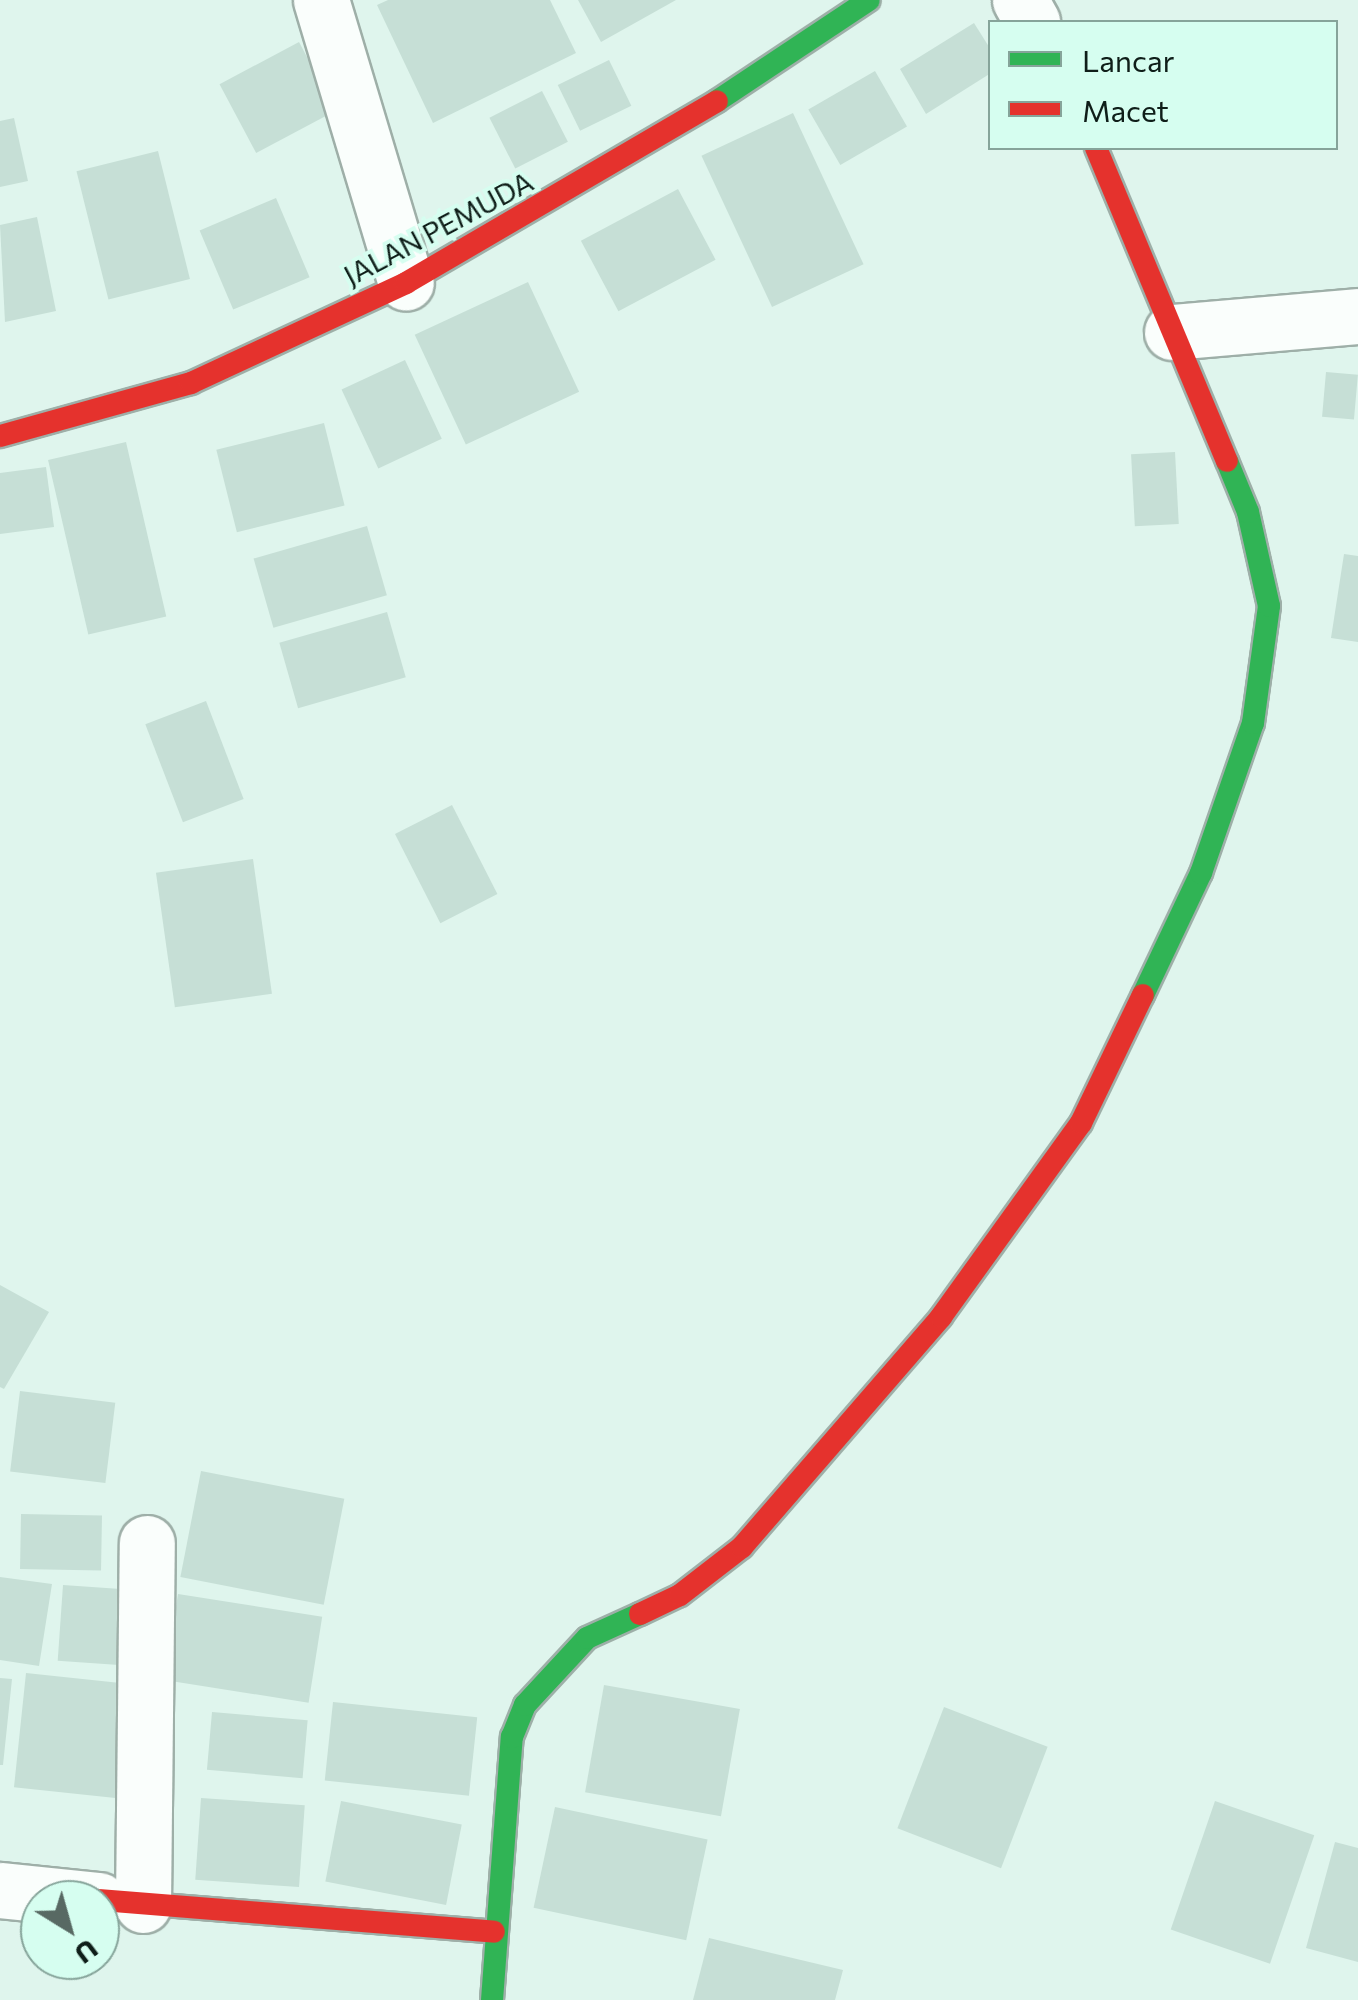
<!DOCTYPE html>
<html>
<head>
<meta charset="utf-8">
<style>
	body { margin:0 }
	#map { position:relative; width:1358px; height:2000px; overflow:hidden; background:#dff5ed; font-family:Commissioner,sans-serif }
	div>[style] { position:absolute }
	.building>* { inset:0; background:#c6dfd6; transform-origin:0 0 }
	.roads { filter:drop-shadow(2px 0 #9eafa8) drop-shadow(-2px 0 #9eafa8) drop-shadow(0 2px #9eafa8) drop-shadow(0 -2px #9eafa8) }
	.street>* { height:55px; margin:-27.5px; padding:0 27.5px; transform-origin:27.5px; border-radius:27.5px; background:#fafefc }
	.fast>* { height:22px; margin:-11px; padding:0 11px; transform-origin:11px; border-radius:11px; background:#30b455 }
	.jam>* { height:22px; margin:-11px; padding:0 11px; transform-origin:11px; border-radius:11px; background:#e5322d }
	span { translate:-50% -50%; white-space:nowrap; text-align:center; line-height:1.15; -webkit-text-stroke:8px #d6fef0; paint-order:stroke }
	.street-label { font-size:28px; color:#0f1e19 }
	.legend { position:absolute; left:988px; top:20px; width:350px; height:130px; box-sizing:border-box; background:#d6fef0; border:2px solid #86a49a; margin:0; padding:12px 18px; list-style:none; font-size:30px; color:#0f1e19 }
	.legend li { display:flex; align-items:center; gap:20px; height:50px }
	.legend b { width:50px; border:2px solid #86a49a }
	.north { position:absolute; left:20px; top:1880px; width:100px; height:100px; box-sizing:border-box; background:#d6fef0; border:2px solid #86a49a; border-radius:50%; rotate:143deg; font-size:28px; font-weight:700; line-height:40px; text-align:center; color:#0f1e19 }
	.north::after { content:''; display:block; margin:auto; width:35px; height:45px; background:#586963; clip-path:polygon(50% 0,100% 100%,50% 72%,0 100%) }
</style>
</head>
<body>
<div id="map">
	<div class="building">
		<i style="clip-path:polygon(388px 0,550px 0,576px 53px,433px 123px,377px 5px)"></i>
		<i style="clip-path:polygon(578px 0,676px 0,601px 42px)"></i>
		<i style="clip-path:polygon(974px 23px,991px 50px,991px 73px,926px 114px,900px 69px)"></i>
		<i style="left:299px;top:42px;width:78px;height:90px;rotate:62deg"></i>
		<i style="left:609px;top:60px;width:51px;height:57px;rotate:64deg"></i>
		<i style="left:875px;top:71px;width:64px;height:77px;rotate:60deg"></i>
		<i style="left:542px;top:91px;width:57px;height:59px;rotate:63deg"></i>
		<i style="left:793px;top:113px;width:167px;height:101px;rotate:65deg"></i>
		<i style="clip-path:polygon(14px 118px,28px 181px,0 187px,0 121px)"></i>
		<i style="left:158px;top:151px;width:132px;height:84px;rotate:76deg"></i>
		<i style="left:678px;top:189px;width:80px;height:110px;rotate:62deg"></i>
		<i style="left:276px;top:198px;width:86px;height:83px;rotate:67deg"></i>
		<i style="clip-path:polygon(37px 217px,56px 311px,5px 322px,0 225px)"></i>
		<i style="left:528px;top:282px;width:121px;height:125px;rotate:65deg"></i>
		<i style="left:405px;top:360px;width:87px;height:70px;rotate:65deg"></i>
		<i style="left:1326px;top:372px;width:32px;height:45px;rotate:5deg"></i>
		<i style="left:324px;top:423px;width:85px;height:111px;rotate:76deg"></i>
		<i style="left:126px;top:442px;width:179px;height:80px;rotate:77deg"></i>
		<i style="left:1175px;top:452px;width:72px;height:44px;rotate:87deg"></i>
		<i style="clip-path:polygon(46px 467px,54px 527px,0 534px,0 473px)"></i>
		<i style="left:367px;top:526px;width:72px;height:118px;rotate:74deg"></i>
		<i style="clip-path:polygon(1344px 554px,1358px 556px,1358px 642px,1331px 638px)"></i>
		<i style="left:387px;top:612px;width:68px;height:112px;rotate:74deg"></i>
		<i style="left:206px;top:701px;width:105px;height:65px;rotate:69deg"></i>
		<i style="left:452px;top:805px;width:100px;height:64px;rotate:63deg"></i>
		<i style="left:253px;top:859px;width:136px;height:98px;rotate:82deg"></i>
		<i style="clip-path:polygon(0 1285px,49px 1312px,4px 1389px,0 1387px)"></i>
		<i style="left:20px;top:1391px;width:96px;height:81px;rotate:7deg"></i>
		<i style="left:201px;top:1471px;width:146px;height:108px;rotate:11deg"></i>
		<i style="left:21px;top:1514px;width:81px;height:55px;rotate:1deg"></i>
		<i style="clip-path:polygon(0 1577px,52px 1584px,39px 1666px,0 1660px)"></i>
		<i style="left:63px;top:1585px;width:65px;height:76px;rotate:4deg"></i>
		<i style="left:178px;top:1594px;width:146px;height:87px;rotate:9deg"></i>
		<i style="left:26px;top:1673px;width:109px;height:115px;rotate:6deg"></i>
		<i style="clip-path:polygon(0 1678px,12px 1679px,3px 1765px,0 1765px)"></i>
		<i style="left:604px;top:1685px;width:138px;height:109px;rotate:10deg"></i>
		<i style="left:333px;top:1702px;width:145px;height:79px;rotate:6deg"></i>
		<i style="left:944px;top:1707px;width:111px;height:130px;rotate:21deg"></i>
		<i style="left:212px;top:1712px;width:96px;height:58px;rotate:5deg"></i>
		<i style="left:201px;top:1798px;width:104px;height:82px;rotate:4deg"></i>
		<i style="left:341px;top:1801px;width:123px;height:82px;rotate:11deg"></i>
		<i style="left:1215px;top:1801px;width:105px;height:136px;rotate:19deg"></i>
		<i style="left:555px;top:1807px;width:156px;height:103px;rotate:12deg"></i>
		<i style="clip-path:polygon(1335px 1842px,1358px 1848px,1358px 1962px,1306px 1948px)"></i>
		<i style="clip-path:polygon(709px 1938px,843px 1970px,835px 2000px,693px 2000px)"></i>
	</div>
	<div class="roads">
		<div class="street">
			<i style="left:321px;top:0;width:295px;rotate:73.3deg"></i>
			<i style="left:1020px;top:0;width:25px;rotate:61deg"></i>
			<i style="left:1172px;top:332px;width:187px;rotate:-4.9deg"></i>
			<i style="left:0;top:1890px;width:99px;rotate:5.8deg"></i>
			<i style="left:143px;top:1905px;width:362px;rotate:-89.4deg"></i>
		</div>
		<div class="fast">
			<i style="left:717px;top:101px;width:182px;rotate:-33.6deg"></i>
			<i style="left:1143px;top:995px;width:135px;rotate:-64.6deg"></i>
			<i style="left:1201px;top:873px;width:159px;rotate:-70.9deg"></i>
			<i style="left:1253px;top:723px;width:118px;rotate:-82.2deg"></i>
			<i style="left:1269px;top:606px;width:96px;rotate:-102.6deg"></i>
			<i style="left:1248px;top:512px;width:55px;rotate:-112.4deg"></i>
			<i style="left:492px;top:2000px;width:264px;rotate:-85.7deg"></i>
			<i style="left:512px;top:1737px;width:35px;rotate:-68deg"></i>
			<i style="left:525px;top:1705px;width:91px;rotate:-47.2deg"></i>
			<i style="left:587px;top:1638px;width:58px;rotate:-24.4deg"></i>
		</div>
		<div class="jam">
			<i style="left:1096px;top:148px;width:339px;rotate:67.3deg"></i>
			<i style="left:0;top:436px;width:198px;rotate:-15.5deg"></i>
			<i style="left:191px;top:383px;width:237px;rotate:-24.9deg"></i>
			<i style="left:406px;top:283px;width:360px;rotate:-30.3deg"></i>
			<i style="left:640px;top:1614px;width:44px;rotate:-25.4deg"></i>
			<i style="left:680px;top:1595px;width:78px;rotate:-37.7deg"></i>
			<i style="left:742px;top:1547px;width:304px;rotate:-49.1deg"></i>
			<i style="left:941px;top:1317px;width:239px;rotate:-54.2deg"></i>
			<i style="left:1081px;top:1123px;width:142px;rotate:-64.2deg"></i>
			<i style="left:100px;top:1900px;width:395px;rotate:4.6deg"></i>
		</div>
	</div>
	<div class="street-label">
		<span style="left:438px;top:228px;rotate:-28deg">JALAN PEMUDA</span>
	</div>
	<ul class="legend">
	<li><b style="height:12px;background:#30b455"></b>Lancar</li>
	<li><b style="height:12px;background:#e5322d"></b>Macet</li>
	</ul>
	<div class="north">U</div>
</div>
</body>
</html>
